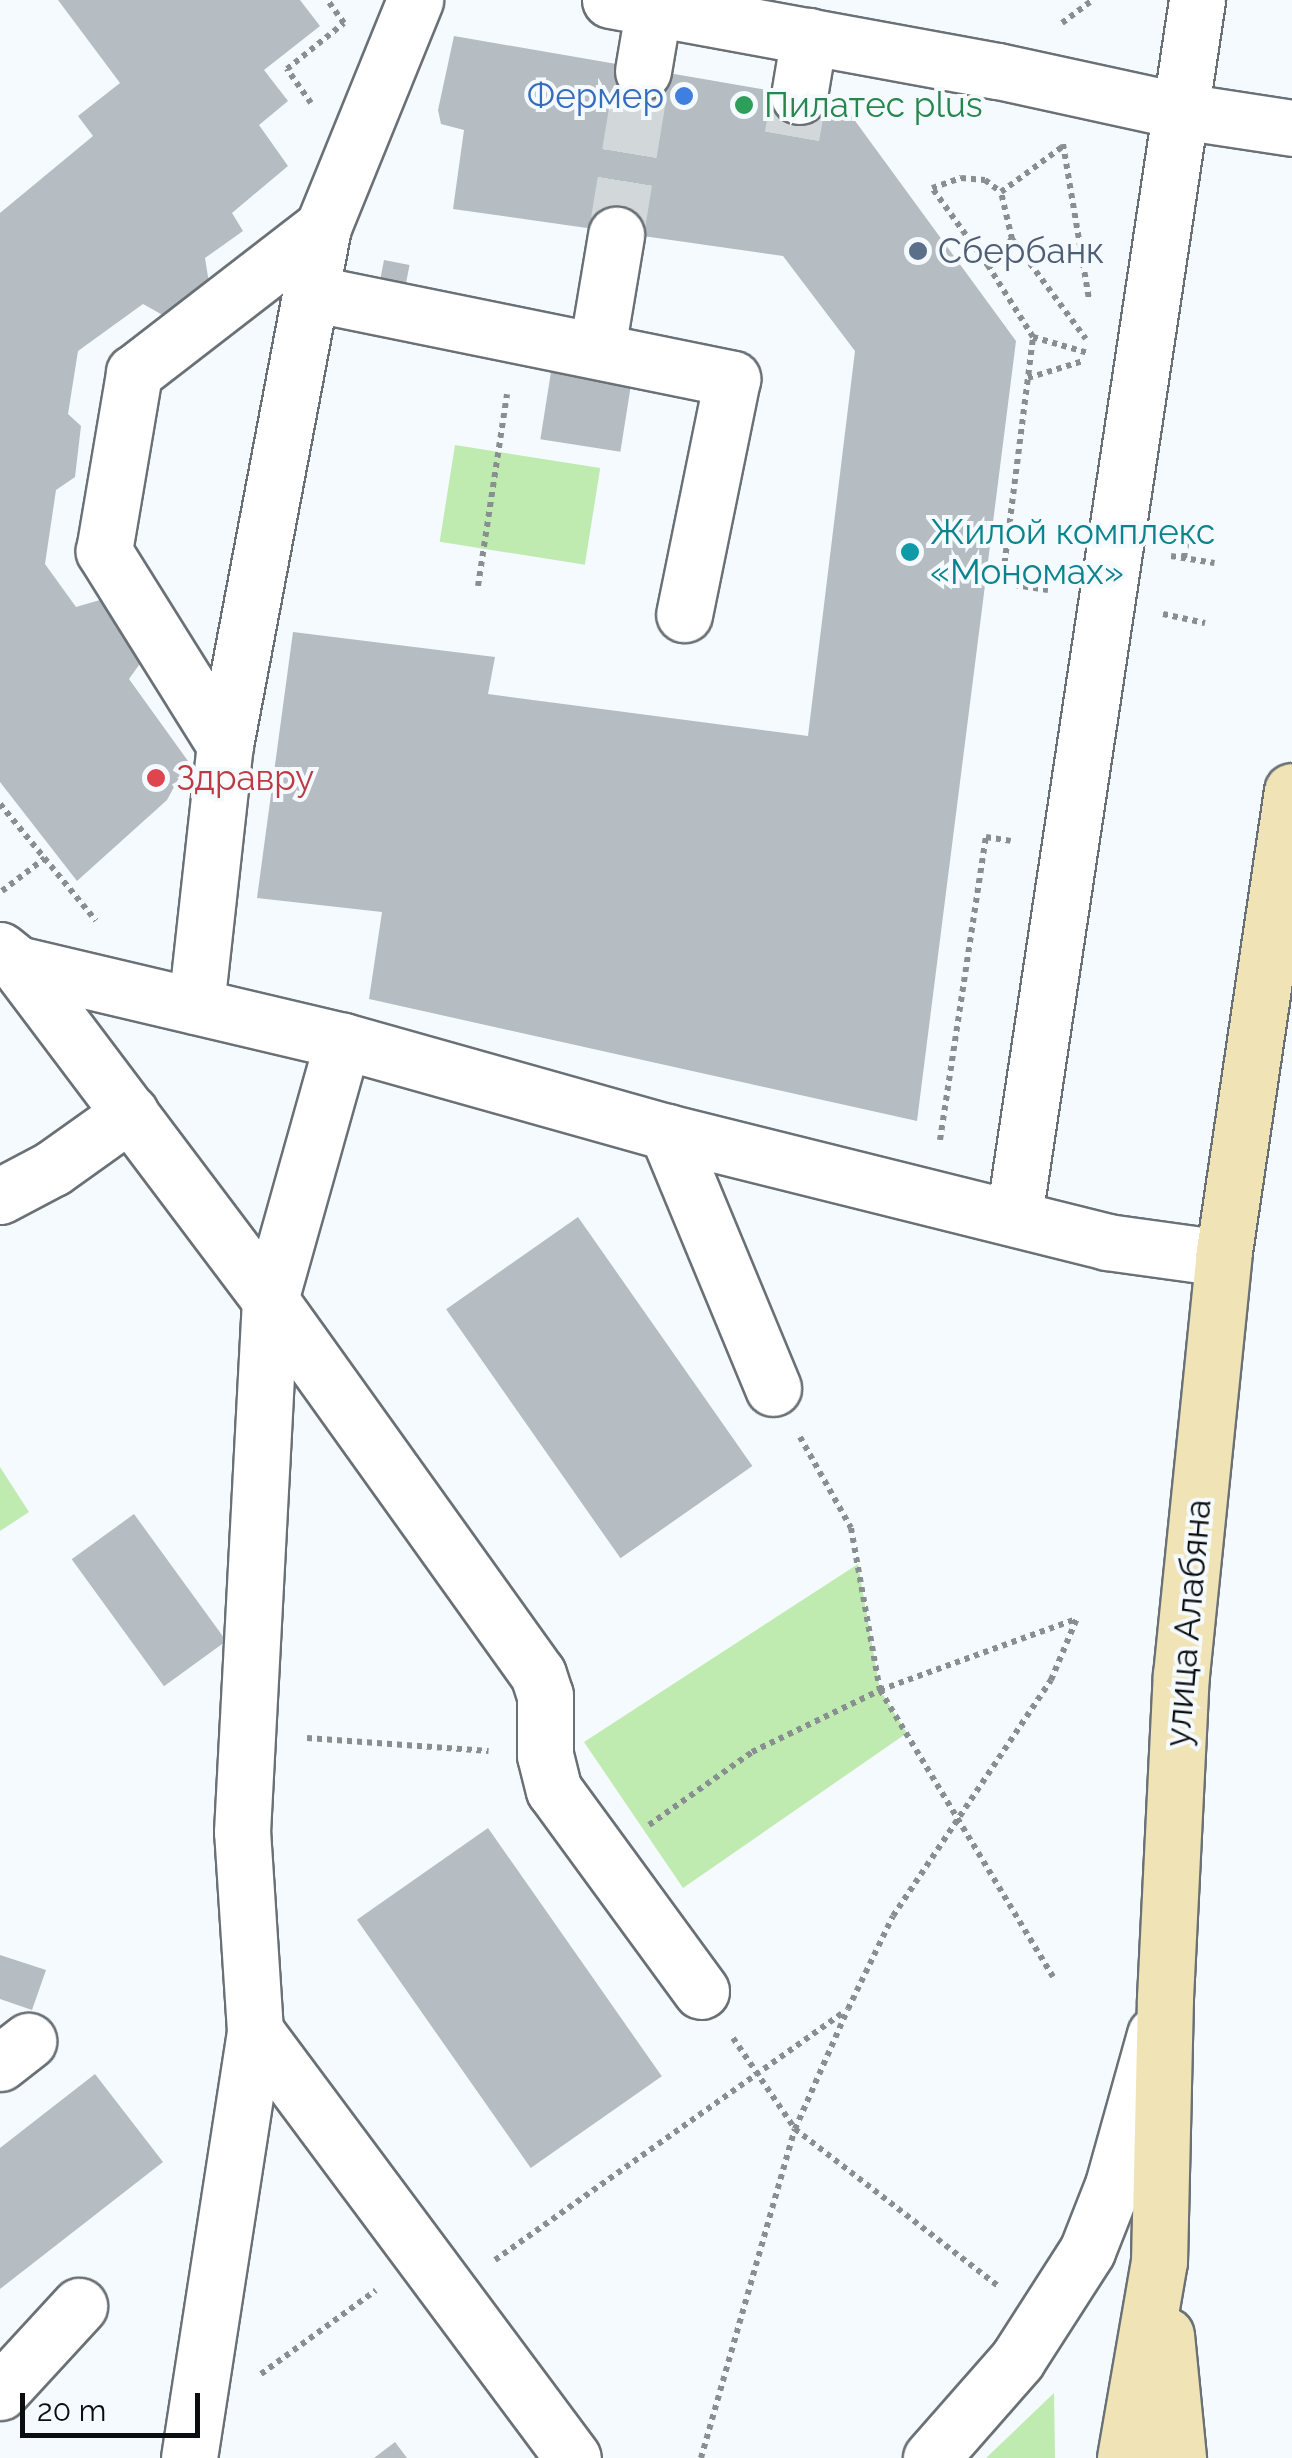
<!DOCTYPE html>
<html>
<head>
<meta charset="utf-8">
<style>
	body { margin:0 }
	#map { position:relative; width:1292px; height:2458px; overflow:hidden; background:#f5fafe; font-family:Raleway,sans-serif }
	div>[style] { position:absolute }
	.green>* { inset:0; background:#bfebb1; transform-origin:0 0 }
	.building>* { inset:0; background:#b5bcc2; transform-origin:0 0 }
	.minor-tunnel>* { height:55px; margin-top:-27.5px; transform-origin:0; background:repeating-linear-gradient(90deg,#d2d7da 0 55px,transparent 0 83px) }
	.path>* { height:6px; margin-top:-3px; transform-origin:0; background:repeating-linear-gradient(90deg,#898e91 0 5px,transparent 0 10px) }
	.roads { filter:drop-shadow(2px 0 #6a7176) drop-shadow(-2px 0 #6a7176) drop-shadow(0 2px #6a7176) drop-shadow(0 -2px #6a7176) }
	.minor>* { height:55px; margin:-27.5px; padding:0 27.5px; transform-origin:27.5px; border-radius:27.5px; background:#fff }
	.major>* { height:55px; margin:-27.5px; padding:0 27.5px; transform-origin:27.5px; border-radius:27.5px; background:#f0e4b7 }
	.dots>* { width:28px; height:28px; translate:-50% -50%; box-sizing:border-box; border:5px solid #f5fafe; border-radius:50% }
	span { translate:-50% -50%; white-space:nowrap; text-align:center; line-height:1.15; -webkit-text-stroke:8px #f5fafe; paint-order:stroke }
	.shop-label { font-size:35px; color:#366cbe }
	.right { translate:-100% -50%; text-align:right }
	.leisure-label { font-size:35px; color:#27864d }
	.left { translate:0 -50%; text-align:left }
	.service-label { font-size:35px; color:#4e5e75 }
	.culture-label { font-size:35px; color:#0d838f }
	.health-label { font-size:35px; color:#be3a42 }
	.street-label { font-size:35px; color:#0b0e10 }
	.scale { position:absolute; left:20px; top:2393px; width:180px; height:45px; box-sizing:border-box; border:5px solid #0b0e10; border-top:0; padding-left:12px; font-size:30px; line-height:35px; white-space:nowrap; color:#0b0e10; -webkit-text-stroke:8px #f5fafe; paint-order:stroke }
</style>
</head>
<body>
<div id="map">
	<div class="green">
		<i style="left:455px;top:445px;width:147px;height:98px;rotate:9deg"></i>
		<i style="clip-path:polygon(0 1467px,29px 1512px,0 1531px)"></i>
		<i style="clip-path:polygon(858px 1564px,880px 1690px,907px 1733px,683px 1888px,584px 1742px)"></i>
		<i style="clip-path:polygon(1054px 2393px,1055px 2458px,986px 2458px)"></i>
	</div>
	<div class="building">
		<i style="clip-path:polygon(58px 0,300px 0,320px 26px,264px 70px,288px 101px,259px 125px,288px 166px,232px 213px,243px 231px,205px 258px,209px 283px,168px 318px,143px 304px,78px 351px,68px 414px,81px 426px,75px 477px,56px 490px,45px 564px,76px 607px,100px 600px,144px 658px,129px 679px,188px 761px,167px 800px,77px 881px,0 782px,0 213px,93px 136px,78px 116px,120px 83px)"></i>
		<i style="clip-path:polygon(454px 36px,842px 103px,1016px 341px,917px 1121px,369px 999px,382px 912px,257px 898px,293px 632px,495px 657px,488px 694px,808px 736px,855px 351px,783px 256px,453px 209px,464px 130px,441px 124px,438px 110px)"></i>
		<i style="left:384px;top:260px;width:26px;height:27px;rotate:11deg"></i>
		<i style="left:551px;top:372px;width:81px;height:68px;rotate:9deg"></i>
		<i style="left:578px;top:1217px;width:304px;height:161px;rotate:55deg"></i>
		<i style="left:134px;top:1514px;width:157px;height:77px;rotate:54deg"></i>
		<i style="left:488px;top:1828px;width:303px;height:160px;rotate:55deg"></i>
		<i style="clip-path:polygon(0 1955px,46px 1970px,32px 2010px,0 1999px)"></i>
		<i style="clip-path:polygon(95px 2074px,163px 2162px,0 2289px,0 2148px)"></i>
		<i style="clip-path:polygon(395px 2442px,407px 2458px,374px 2458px)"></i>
	</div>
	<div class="minor-tunnel">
		<i style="left:792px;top:136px;width:41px;rotate:-80.1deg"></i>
		<i style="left:616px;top:235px;width:166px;rotate:-80.7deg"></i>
	</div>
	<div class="path">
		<i style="left:1062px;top:23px;width:39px;rotate:-37deg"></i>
		<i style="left:311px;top:103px;width:42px;rotate:-125.2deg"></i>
		<i style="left:287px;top:69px;width:73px;rotate:-38.9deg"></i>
		<i style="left:344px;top:23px;width:29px;rotate:-126deg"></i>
		<i style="left:1063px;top:144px;width:157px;rotate:80.5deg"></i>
		<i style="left:1012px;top:239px;width:124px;rotate:53.5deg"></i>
		<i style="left:989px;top:267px;width:97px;rotate:-125.8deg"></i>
		<i style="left:932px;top:188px;width:31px;rotate:-19deg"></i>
		<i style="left:961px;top:178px;width:24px;rotate:5deg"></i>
		<i style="left:985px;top:180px;width:20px;rotate:37deg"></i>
		<i style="left:1033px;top:337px;width:57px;rotate:16.2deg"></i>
		<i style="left:1028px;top:378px;width:58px;rotate:-17.2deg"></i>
		<i style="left:1171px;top:556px;width:44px;rotate:9.2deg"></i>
		<i style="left:1184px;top:558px;width:22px;rotate:-82deg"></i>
		<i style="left:478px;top:586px;width:194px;rotate:-81.4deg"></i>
		<i style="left:1048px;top:590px;width:47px;rotate:-171.3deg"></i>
		<i style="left:1002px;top:583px;width:248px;rotate:-82.8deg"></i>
		<i style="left:1033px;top:337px;width:83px;rotate:-122.2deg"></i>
		<i style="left:989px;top:267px;width:36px;rotate:-51deg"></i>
		<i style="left:1012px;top:239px;width:48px;rotate:-103.2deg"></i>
		<i style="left:1001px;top:192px;width:76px;rotate:-36.4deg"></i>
		<i style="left:1163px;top:614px;width:43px;rotate:12.1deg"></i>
		<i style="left:0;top:804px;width:151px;rotate:50.6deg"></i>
		<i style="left:2px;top:891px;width:54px;rotate:-37.5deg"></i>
		<i style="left:940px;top:1140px;width:306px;rotate:-81.4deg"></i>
		<i style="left:986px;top:837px;width:25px;rotate:9deg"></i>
		<i style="left:800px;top:1437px;width:104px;rotate:60.7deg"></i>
		<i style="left:851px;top:1528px;width:165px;rotate:79.9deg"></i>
		<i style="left:880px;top:1690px;width:335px;rotate:58.9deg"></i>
		<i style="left:307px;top:1738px;width:182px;rotate:4.1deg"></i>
		<i style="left:649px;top:1825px;width:126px;rotate:-35.3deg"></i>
		<i style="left:752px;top:1752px;width:142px;rotate:-25.8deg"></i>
		<i style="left:880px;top:1690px;width:208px;rotate:-19.9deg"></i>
		<i style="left:733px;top:2038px;width:110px;rotate:55.7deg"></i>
		<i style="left:795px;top:2129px;width:257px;rotate:37.7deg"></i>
		<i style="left:495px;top:2260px;width:428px;rotate:-35.4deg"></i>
		<i style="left:261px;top:2374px;width:142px;rotate:-36.1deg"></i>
		<i style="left:701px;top:2458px;width:342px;rotate:-74.1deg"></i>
		<i style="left:795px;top:2129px;width:131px;rotate:-66.2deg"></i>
		<i style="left:848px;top:2009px;width:103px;rotate:-64.2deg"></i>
		<i style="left:893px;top:1916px;width:284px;rotate:-56.2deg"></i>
		<i style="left:1051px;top:1680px;width:67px;rotate:-67.2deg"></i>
	</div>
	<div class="roads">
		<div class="minor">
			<i style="left:610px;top:0;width:394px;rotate:10.4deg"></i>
			<i style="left:998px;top:71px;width:187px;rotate:12.3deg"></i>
			<i style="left:1181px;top:111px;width:112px;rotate:8.7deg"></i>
			<i style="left:643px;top:71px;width:66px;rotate:-80.4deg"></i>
			<i style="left:799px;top:96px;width:61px;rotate:-80.5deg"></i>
			<i style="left:311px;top:293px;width:430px;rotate:11.5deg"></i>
			<i style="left:732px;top:379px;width:240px;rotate:101.5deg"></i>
			<i style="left:597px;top:349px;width:116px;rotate:-80.5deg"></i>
			<i style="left:225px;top:745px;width:229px;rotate:-122deg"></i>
			<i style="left:104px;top:551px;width:181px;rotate:-80.4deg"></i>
			<i style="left:134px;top:373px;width:239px;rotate:-37.7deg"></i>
			<i style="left:0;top:950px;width:22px;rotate:39deg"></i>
			<i style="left:17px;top:964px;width:421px;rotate:53deg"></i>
			<i style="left:270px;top:1300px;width:460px;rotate:54.4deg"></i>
			<i style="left:538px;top:1674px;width:22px;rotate:72deg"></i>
			<i style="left:545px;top:1695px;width:60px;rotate:90deg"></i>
			<i style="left:545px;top:1755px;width:36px;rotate:76deg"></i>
			<i style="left:554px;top:1790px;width:249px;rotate:53.8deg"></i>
			<i style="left:17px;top:964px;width:335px;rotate:13.3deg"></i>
			<i style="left:343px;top:1041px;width:337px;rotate:15.7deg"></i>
			<i style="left:667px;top:1132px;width:454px;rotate:14deg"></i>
			<i style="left:1107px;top:1242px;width:117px;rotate:7.9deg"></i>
			<i style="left:196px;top:1006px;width:263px;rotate:-83.7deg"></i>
			<i style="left:225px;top:745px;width:527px;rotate:-79.29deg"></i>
			<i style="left:323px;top:227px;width:245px;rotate:-67.9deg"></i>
			<i style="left:667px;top:1132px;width:277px;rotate:67.5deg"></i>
			<i style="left:0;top:1196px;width:60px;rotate:-27.8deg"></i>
			<i style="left:53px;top:1168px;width:95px;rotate:-35.5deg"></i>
			<i style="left:1014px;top:1216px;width:1230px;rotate:-81.44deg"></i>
			<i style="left:255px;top:2031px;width:532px;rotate:53.32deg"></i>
			<i style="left:0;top:2063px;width:36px;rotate:-38deg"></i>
			<i style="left:0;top:2392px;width:117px;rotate:-47.4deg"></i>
			<i style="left:189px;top:2458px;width:432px;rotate:-81.2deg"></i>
			<i style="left:255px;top:2031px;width:199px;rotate:-93.7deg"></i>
			<i style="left:242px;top:1832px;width:533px;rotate:-86.99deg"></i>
			<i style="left:270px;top:1300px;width:269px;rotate:-74.3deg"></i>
			<i style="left:931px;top:2458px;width:130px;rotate:-48.7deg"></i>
			<i style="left:1017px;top:2360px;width:130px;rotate:-57.3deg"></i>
			<i style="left:1087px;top:2251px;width:71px;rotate:-68.5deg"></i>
			<i style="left:1113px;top:2185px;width:156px;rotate:-74.4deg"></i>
		</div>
		<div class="major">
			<i style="left:1166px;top:2335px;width:124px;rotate:84.4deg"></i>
			<i style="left:1125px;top:2458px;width:199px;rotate:-80.2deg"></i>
			<i style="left:1159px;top:2262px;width:264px;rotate:-88.7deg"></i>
			<i style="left:1165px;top:1998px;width:323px;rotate:-87.2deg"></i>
			<i style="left:1181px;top:1675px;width:419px;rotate:-84.2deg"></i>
			<i style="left:1223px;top:1258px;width:472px;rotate:-81.6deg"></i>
		</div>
	</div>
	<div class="dots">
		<i style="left:684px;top:96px;background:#3f7fe0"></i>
		<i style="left:744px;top:105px;background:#2e9e5b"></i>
		<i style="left:918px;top:251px;background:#5c6f8a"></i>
		<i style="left:910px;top:552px;background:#0f9aa8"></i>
		<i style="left:156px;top:778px;background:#e0444e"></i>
	</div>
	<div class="shop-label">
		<span class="right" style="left:664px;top:96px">Фермер</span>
	</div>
	<div class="leisure-label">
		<span class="left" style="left:764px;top:105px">Пилатес plus</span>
	</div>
	<div class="service-label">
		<span class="left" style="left:938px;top:251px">Сбербанк</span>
	</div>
	<div class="culture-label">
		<span class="left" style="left:930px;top:552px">Жилой комплекс<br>«Мономах»</span>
	</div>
	<div class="health-label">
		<span class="left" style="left:176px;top:778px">Здравру</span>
	</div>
	<div class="street-label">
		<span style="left:1188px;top:1623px;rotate:-85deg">улица Алабяна</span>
	</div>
	<div class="scale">20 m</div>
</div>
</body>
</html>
